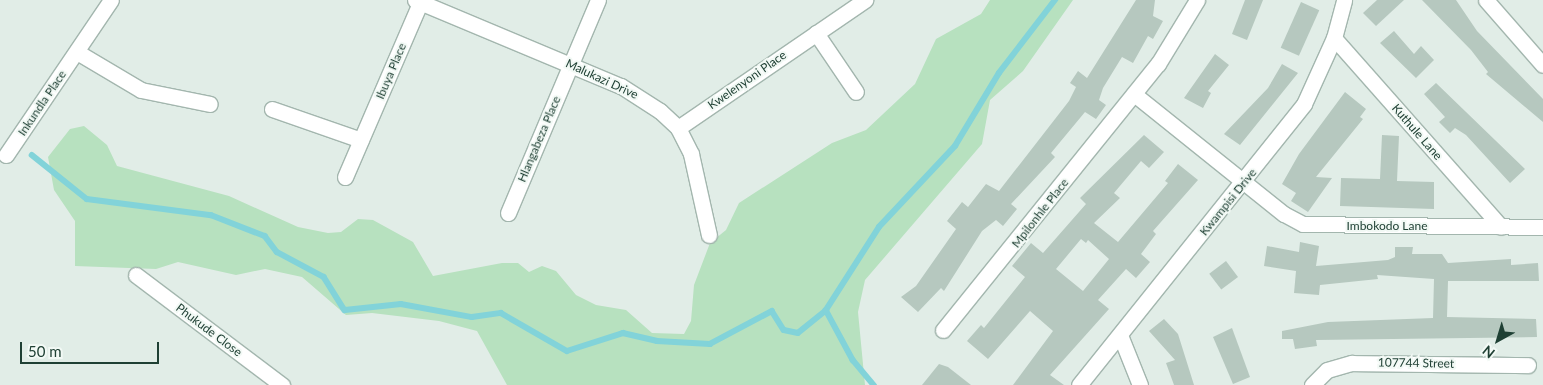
<!DOCTYPE html>
<html>
<head>
<meta charset="utf-8">
<style>
	body { margin:0 }
	#map { position:relative; width:1543px; height:385px; overflow:hidden; background:#e1ede7; font-family:Lato,sans-serif }
	div>[style] { position:absolute }
	.green>* { inset:0; background:#b7e1bf }
	.stream>* { height:5.5px; margin:-2.75px; padding:0 2.75px; transform-origin:2.75px; border-radius:2.75px; background:#82d3d9 }
	.building>* { inset:0; background:#b6c8bf; transform-origin:0 0 }
	.roads { filter:drop-shadow(1px 0 #a3b6ae) drop-shadow(-1px 0 #a3b6ae) drop-shadow(0 1px #a3b6ae) drop-shadow(0 -1px #a3b6ae) }
	.minor>* { height:15px; margin:-7.5px; padding:0 7.5px; transform-origin:7.5px; border-radius:7.5px; background:#fff }
	span { translate:-50% -50%; white-space:nowrap; text-align:center; line-height:1.15; -webkit-text-stroke:4px #f2f9f5; paint-order:stroke }
	.street-label { font-size:12px; color:#1f4034 }
	.north { position:absolute; left:1473px; top:315px; width:50px; height:50px; -webkit-text-stroke:4px #f2f9f5; paint-order:stroke; rotate:219deg; font-size:14px; font-weight:700; line-height:20px; text-align:center; color:#1f4034 }
	.north::after { content:''; display:block; margin:auto; width:18px; height:22px; background:#1f4034; clip-path:polygon(50% 0,100% 100%,50% 72%,0 100%) }
	.scale { position:absolute; left:20px; top:342px; width:139px; height:22px; box-sizing:border-box; border:2px solid #1f4034; border-top:0; padding-left:6px; font-size:15px; line-height:18px; white-space:nowrap; color:#1f4034; -webkit-text-stroke:4px #f2f9f5; paint-order:stroke }
</style>
</head>
<body>
<div id="map">
	<div class="green">
		<i style="clip-path:polygon(990px 0,1073px 0,1023px 71px,990px 100px,982px 144px,865px 280px,858px 312px,865px 385px,507px 385px,477px 331px,439px 321px,372px 313px,346px 315px,302px 277px,265px 269px,236px 275px,178px 262px,156px 269px,75px 266px,75px 221px,54px 190px,48px 157px,70px 129px,84px 126px,107px 145px,117px 166px,229px 196px,298px 227px,328px 233px,341px 232px,358px 219px,373px 220px,413px 242px,433px 276px,502px 263px,518px 263px,529px 272px,542px 266px,556px 271px,576px 295px,596px 305px,626px 310px,652px 333px,684px 334px,691px 321px,694px 285px,710px 243px,726px 230px,739px 203px,832px 143px,866px 130px,915px 84px,936px 39px,981px 14px)"></i>
	</div>
	<div class="stream">
		<i style="left:32px;top:155px;width:70px;rotate:38.7deg"></i>
		<i style="left:87px;top:199px;width:125px;rotate:7.4deg"></i>
		<i style="left:211px;top:215px;width:58px;rotate:21.3deg"></i>
		<i style="left:265px;top:236px;width:20px;rotate:53deg"></i>
		<i style="left:277px;top:252px;width:53px;rotate:28deg"></i>
		<i style="left:324px;top:277px;width:39px;rotate:58deg"></i>
		<i style="left:345px;top:310px;width:56px;rotate:-6.1deg"></i>
		<i style="left:401px;top:304px;width:72px;rotate:10.4deg"></i>
		<i style="left:472px;top:317px;width:29px;rotate:-8deg"></i>
		<i style="left:501px;top:313px;width:76px;rotate:29.9deg"></i>
		<i style="left:567px;top:351px;width:59px;rotate:-17.8deg"></i>
		<i style="left:623px;top:333px;width:35px;rotate:13deg"></i>
		<i style="left:657px;top:341px;width:53px;rotate:3.2deg"></i>
		<i style="left:710px;top:344px;width:70px;rotate:-28deg"></i>
		<i style="left:772px;top:311px;width:22px;rotate:58deg"></i>
		<i style="left:784px;top:330px;width:14px;rotate:12deg"></i>
		<i style="left:798px;top:333px;width:36px;rotate:-39deg"></i>
		<i style="left:826px;top:310px;width:98px;rotate:-57.4deg"></i>
		<i style="left:879px;top:227px;width:111px;rotate:-46.8deg"></i>
		<i style="left:955px;top:146px;width:85px;rotate:-58.9deg"></i>
		<i style="left:999px;top:73px;width:92px;rotate:-52.5deg"></i>
		<i style="left:826px;top:310px;width:57px;rotate:61.6deg"></i>
		<i style="left:853px;top:360px;width:33px;rotate:50deg"></i>
	</div>
	<div class="building">
		<i style="clip-path:polygon(1136px 0,1155px 0,1153px 16px,1163px 21px,1153px 39px,1148px 36px,1133px 63px,1122px 57px,1103px 88px,1099px 100px,1106px 105px,1096px 119px,1085px 112px,1051px 153px,1055px 157px,1011px 204px,1017px 209px,1003px 226px,996px 220px,982px 231px,944px 291px,941px 288px,918px 312px,901px 297px,916px 286px,956px 229px,947px 221px,962px 202px,968px 207px,986px 184px,999px 191px,1069px 101px,1076px 87px,1070px 83px,1078px 71px,1087px 78px)"></i>
		<i style="clip-path:polygon(1245px 0,1263px 0,1247px 40px,1232px 34px)"></i>
		<i style="clip-path:polygon(1377px 0,1404px 0,1376px 26px,1363px 13px)"></i>
		<i style="clip-path:polygon(1422px 0,1456px 0,1477px 31px,1543px 99px,1543px 122px,1486px 74px,1488px 72px,1471px 50px)"></i>
		<i style="left:1301px;top:2px;width:20px;height:50px;rotate:24deg"></i>
		<i style="clip-path:polygon(1394px 31px,1414px 54px,1421px 46px,1434px 60px,1416px 78px,1380px 43px)"></i>
		<i style="clip-path:polygon(1215px 54px,1229px 65px,1208px 91px,1211px 93px,1203px 108px,1184px 98px)"></i>
		<i style="clip-path:polygon(1282px 64px,1298px 73px,1240px 145px,1224px 134px,1268px 88px)"></i>
		<i style="clip-path:polygon(1436px 83px,1525px 169px,1510px 183px,1466px 135px,1455px 128px,1450px 133px,1439px 122px,1445px 117px,1424px 94px)"></i>
		<i style="clip-path:polygon(1345px 92px,1366px 109px,1360px 117px,1363px 119px,1316px 177px,1332px 178px,1308px 212px,1291px 201px,1296px 193px,1282px 184px,1299px 154px)"></i>
		<i style="clip-path:polygon(evenodd,1144px 135px,1164px 152px,1149px 168px,1141px 161px,1114px 193px,1120px 198px,1094px 223px,1118px 242px,1168px 183px,1165px 181px,1178px 164px,1198px 180px,1153px 231px,1156px 234px,1141px 254px,1150px 262px,1136px 278px,1126px 269px,1098px 300px,1109px 309px,1050px 375px,1064px 385px,1013px 385px,1053px 331px,1030px 311px,988px 359px,967px 341px,981px 325px,984px 328px,1025px 277px,1012px 266px,1031px 243px,1043px 253px,1086px 204px,1080px 198px,1144px 135px,1081px 239px,1086px 243px,1088px 240px,1109px 259px,1083px 291px,1056px 269px,1081px 239px)"></i>
		<i style="clip-path:polygon(1382px 135px,1399px 136px,1397px 181px,1434px 182px,1434px 209px,1340px 206px,1341px 178px,1380px 179px)"></i>
		<i style="clip-path:polygon(1300px 242px,1319px 246px,1316px 266px,1388px 260px,1395px 257px,1395px 247px,1413px 247px,1412px 254px,1442px 254px,1448px 263px,1511px 259px,1511px 265px,1538px 263px,1539px 281px,1448px 281px,1447px 317px,1536px 319px,1537px 337px,1316px 340px,1317px 346px,1295px 349px,1293px 339px,1282px 339px,1282px 331px,1328px 322px,1433px 318px,1434px 279px,1377px 275px,1378px 279px,1320px 285px,1319px 295px,1294px 293px,1296px 271px,1264px 266px,1267px 246px,1299px 252px)"></i>
		<i style="left:1226px;top:261px;width:20px;height:21px;rotate:53deg"></i>
		<i style="clip-path:polygon(1164px 319px,1178px 334px,1194px 385px,1174px 385px,1166px 363px,1175px 360px,1149px 331px)"></i>
		<i style="clip-path:polygon(1232px 328px,1250px 377px,1233px 384px,1213px 337px)"></i>
		<i style="clip-path:polygon(939px 364px,948px 367px,971px 385px,922px 385px)"></i>
	</div>
	<div class="roads">
		<div class="minor">
			<i style="left:415px;top:0;width:223px;rotate:22.7deg"></i>
			<i style="left:621px;top:86px;width:46px;rotate:32.7deg"></i>
			<i style="left:660px;top:111px;width:25px;rotate:43deg"></i>
			<i style="left:678px;top:128px;width:29px;rotate:63deg"></i>
			<i style="left:691px;top:154px;width:83px;rotate:77.5deg"></i>
			<i style="left:1486px;top:0;width:86px;rotate:48.8deg"></i>
			<i style="left:816px;top:33px;width:71px;rotate:55.9deg"></i>
			<i style="left:1334px;top:38px;width:252px;rotate:48.5deg"></i>
			<i style="left:77px;top:52px;width:74px;rotate:30.7deg"></i>
			<i style="left:141px;top:90px;width:70px;rotate:11.5deg"></i>
			<i style="left:1134px;top:94px;width:192px;rotate:38.7deg"></i>
			<i style="left:1284px;top:214px;width:21px;rotate:28deg"></i>
			<i style="left:1303px;top:224px;width:240px;rotate:0.7deg"></i>
			<i style="left:272px;top:109px;width:94px;rotate:19.2deg"></i>
			<i style="left:678px;top:128px;width:227px;rotate:-34.4deg"></i>
			<i style="left:6px;top:155px;width:187px;rotate:-55.9deg"></i>
			<i style="left:345px;top:177px;width:189px;rotate:-66.7deg"></i>
			<i style="left:508px;top:213px;width:231px;rotate:-67.1deg"></i>
			<i style="left:136px;top:275px;width:183px;rotate:37deg"></i>
			<i style="left:943px;top:330px;width:342px;rotate:-51.1deg"></i>
			<i style="left:1158px;top:64px;width:75px;rotate:-58.6deg"></i>
			<i style="left:1120px;top:335px;width:54px;rotate:68.2deg"></i>
			<i style="left:1079px;top:385px;width:360px;rotate:-51.3deg"></i>
			<i style="left:1304px;top:104px;width:72px;rotate:-65.6deg"></i>
			<i style="left:1334px;top:38px;width:39px;rotate:-75deg"></i>
			<i style="left:1312px;top:385px;width:21px;rotate:-45deg"></i>
			<i style="left:1327px;top:370px;width:26px;rotate:-16deg"></i>
			<i style="left:1352px;top:363px;width:176px;rotate:0.7deg"></i>
		</div>
	</div>
	<div class="street-label">
		<span style="left:391px;top:71px;rotate:-67deg">Ibuya Place</span>
		<span style="left:602px;top:79px;rotate:25deg">Malukazi Drive</span>
		<span style="left:747px;top:80px;rotate:-35deg">Kwelenyoni Place</span>
		<span style="left:42px;top:103px;rotate:-56deg">Inkundla Place</span>
		<span style="left:1417px;top:132px;rotate:49deg">Kuthule Lane</span>
		<span style="left:539px;top:139px;rotate:-67deg">Hlangabeza Place</span>
		<span style="left:1228px;top:202px;rotate:-51deg">Kwampisi Drive</span>
		<span style="left:1040px;top:213px;rotate:-52deg">Mpilonhle Place</span>
		<span style="left:1387px;top:226px">Imbokodo Lane</span>
		<span style="left:209px;top:330px;rotate:37deg">Phukude Close</span>
		<span style="left:1416px;top:363px;rotate:1deg">107744 Street</span>
	</div>
	<div class="north">N</div>
	<div class="scale">50 m</div>
</div>
</body>
</html>
